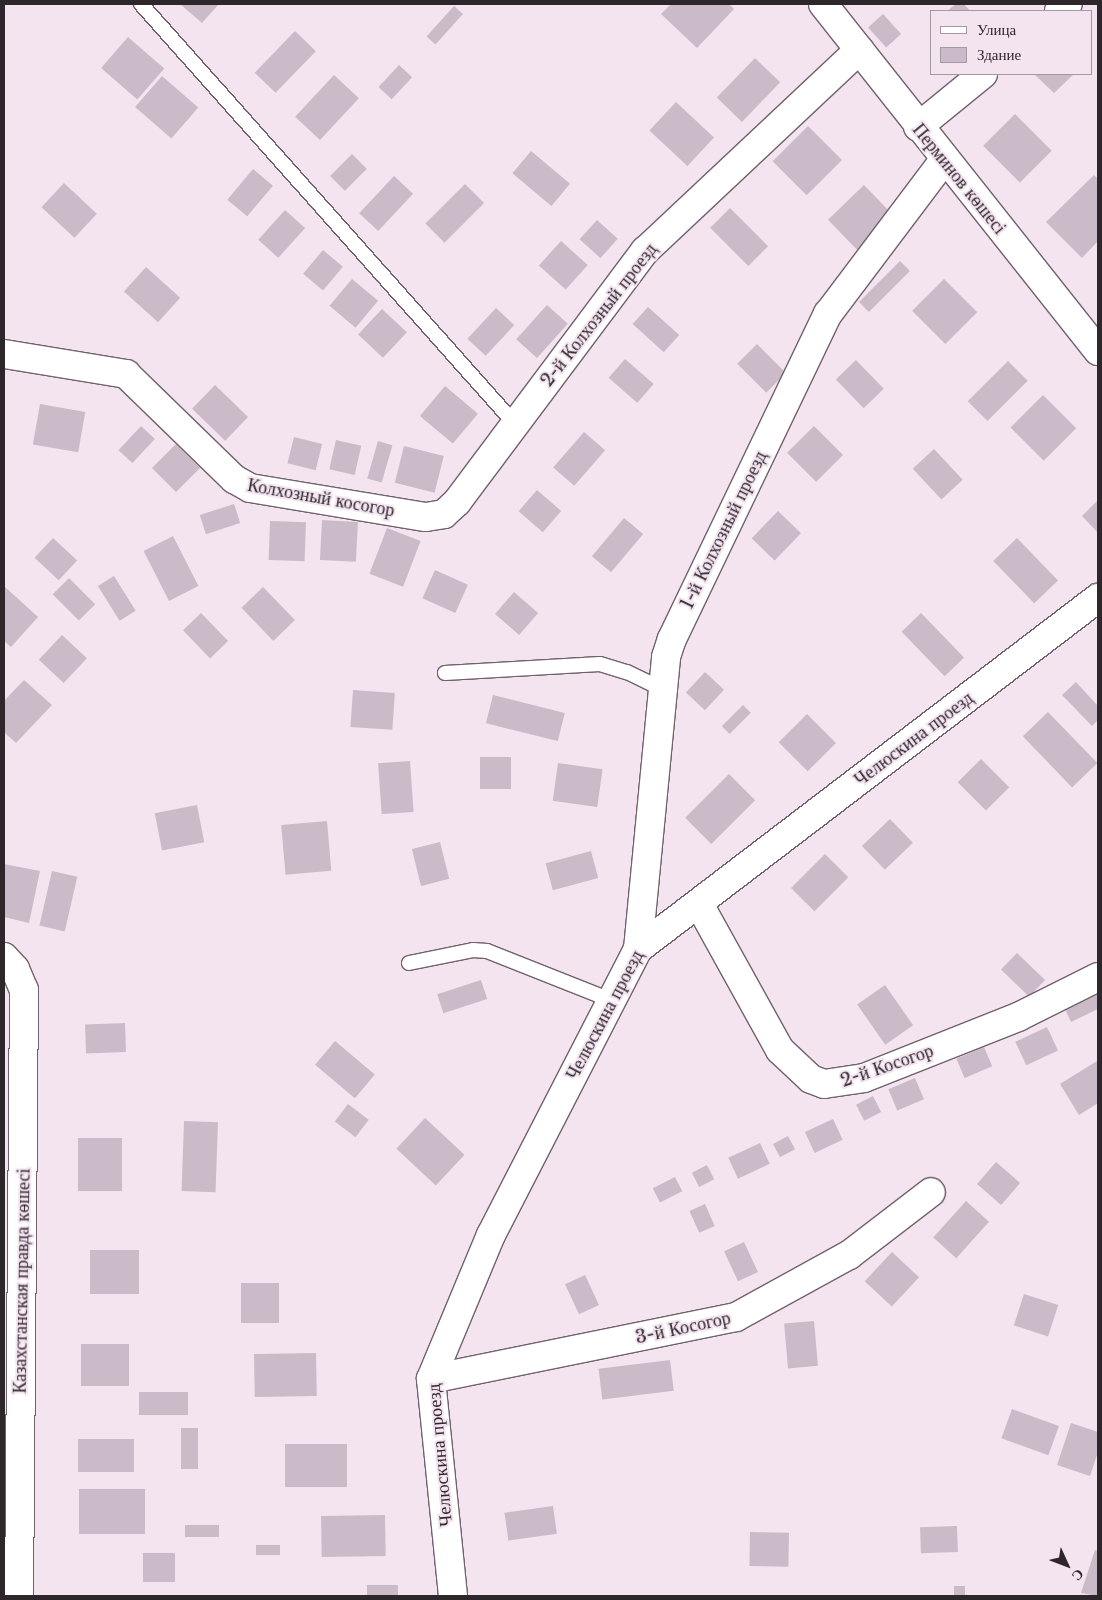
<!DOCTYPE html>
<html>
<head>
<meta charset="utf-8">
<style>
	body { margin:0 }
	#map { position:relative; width:1102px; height:1600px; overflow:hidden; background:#f4e4f0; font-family:"Libre Baskerville",serif }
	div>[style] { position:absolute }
	.building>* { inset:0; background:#cbbbc8; transform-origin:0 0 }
	.roads { filter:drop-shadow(1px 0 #70626d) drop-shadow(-1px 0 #70626d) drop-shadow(0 1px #70626d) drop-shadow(0 -1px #70626d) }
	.service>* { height:14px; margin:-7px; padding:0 7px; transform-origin:7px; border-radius:7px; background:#fff }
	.minor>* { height:28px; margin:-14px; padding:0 14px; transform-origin:14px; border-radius:14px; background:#fff }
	span { translate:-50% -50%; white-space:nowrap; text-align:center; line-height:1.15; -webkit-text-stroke:4px #f4e4f0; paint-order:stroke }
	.street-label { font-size:18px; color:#2d272c }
	.frame { position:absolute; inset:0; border:5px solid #2d272c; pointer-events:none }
	.legend { position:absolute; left:930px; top:10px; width:162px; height:65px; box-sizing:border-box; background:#f4e4f0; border:1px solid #a498a2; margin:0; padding:6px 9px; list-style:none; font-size:15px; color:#2d272c }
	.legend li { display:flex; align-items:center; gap:10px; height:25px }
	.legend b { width:25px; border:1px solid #a498a2 }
	.north { position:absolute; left:1042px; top:1540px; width:50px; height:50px; -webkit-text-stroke:4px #f4e4f0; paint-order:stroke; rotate:133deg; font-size:14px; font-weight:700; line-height:20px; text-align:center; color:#2d272c }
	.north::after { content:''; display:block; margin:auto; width:18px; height:22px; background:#2d272c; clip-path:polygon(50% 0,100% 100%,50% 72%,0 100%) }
</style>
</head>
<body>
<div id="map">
	<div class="building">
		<i style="clip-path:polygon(180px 4px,219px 4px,202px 23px)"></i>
		<i style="clip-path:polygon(671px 4px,729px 4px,734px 9px,697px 48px,661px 14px)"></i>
		<i style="clip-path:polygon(956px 4px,964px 4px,970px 11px,947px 11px)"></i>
		<i style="left:454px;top:6px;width:12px;height:41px;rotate:42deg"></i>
		<i style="left:883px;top:14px;width:27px;height:20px;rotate:48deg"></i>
		<i style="left:295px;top:31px;width:29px;height:58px;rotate:44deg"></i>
		<i style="left:128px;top:37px;width:48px;height:41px;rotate:41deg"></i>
		<i style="left:755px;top:58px;width:35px;height:55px;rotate:44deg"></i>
		<i style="left:399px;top:65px;width:18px;height:30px;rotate:43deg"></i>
		<i style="clip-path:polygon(1034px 74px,1074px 74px,1054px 93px)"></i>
		<i style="left:334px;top:75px;width:34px;height:57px;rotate:43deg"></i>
		<i style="left:162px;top:76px;width:48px;height:41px;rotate:41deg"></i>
		<i style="left:676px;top:102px;width:52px;height:39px;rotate:43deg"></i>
		<i style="left:1015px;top:114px;width:52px;height:45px;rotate:45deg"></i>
		<i style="left:808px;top:126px;width:48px;height:50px;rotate:45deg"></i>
		<i style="left:531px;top:151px;width:51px;height:29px;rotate:40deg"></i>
		<i style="left:352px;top:154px;width:21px;height:31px;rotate:45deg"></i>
		<i style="left:253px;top:169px;width:26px;height:40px;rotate:40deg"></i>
		<i style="clip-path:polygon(1094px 175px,1098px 179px,1098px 241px,1082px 258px,1046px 222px)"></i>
		<i style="left:394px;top:176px;width:26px;height:51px;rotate:43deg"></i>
		<i style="left:64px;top:183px;width:45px;height:33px;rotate:43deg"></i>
		<i style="left:465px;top:184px;width:27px;height:56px;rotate:45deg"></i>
		<i style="left:864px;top:185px;width:42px;height:50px;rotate:46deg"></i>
		<i style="left:730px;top:208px;width:54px;height:28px;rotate:45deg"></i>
		<i style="left:285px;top:210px;width:27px;height:40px;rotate:42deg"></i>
		<i style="left:597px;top:220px;width:28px;height:26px;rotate:42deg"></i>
		<i style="left:561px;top:241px;width:36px;height:33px;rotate:42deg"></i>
		<i style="left:323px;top:250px;width:26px;height:31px;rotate:40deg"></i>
		<i style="left:900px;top:261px;width:14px;height:58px;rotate:45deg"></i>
		<i style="left:146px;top:267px;width:46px;height:33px;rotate:42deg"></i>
		<i style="left:352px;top:279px;width:34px;height:35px;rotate:40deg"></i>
		<i style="left:944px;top:279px;width:47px;height:45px;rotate:45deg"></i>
		<i style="left:547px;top:305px;width:28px;height:46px;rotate:42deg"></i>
		<i style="left:648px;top:307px;width:42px;height:23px;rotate:42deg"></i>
		<i style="left:496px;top:308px;width:25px;height:42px;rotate:43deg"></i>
		<i style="left:382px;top:309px;width:34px;height:35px;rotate:43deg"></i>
		<i style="left:757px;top:344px;width:41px;height:28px;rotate:45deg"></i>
		<i style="left:625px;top:359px;width:38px;height:25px;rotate:41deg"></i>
		<i style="left:856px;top:360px;width:40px;height:28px;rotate:46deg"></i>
		<i style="left:1008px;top:361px;width:28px;height:57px;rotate:45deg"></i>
		<i style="left:215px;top:385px;width:46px;height:33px;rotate:44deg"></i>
		<i style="left:445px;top:386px;width:43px;height:39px;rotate:40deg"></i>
		<i style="left:1043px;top:395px;width:47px;height:46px;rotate:45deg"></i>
		<i style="left:40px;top:404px;width:46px;height:41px;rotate:10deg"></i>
		<i style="left:141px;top:426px;width:19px;height:33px;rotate:43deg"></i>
		<i style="left:814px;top:426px;width:41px;height:38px;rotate:45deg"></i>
		<i style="left:584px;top:432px;width:28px;height:47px;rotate:41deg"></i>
		<i style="left:294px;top:437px;width:29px;height:27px;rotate:14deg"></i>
		<i style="left:336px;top:440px;width:26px;height:30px;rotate:13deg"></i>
		<i style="left:378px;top:441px;width:15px;height:39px;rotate:16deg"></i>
		<i style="left:176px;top:444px;width:34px;height:34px;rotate:45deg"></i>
		<i style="left:404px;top:446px;width:41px;height:38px;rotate:14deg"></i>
		<i style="left:934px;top:449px;width:42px;height:29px;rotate:47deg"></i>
		<i style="left:537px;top:490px;width:32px;height:28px;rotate:41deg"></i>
		<i style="clip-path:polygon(1098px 500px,1098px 533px,1082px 516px)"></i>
		<i style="left:234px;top:504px;width:20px;height:36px;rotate:72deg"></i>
		<i style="left:778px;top:511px;width:32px;height:38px;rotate:44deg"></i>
		<i style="left:624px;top:518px;width:25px;height:50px;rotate:40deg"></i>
		<i style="left:322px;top:520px;width:36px;height:40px;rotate:3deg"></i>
		<i style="left:270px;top:521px;width:36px;height:39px;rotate:2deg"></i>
		<i style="left:387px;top:528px;width:36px;height:49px;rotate:21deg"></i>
		<i style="left:173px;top:536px;width:56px;height:33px;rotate:63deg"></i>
		<i style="left:53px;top:538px;width:33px;height:27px;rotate:43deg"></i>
		<i style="left:1017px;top:538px;width:59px;height:33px;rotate:46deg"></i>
		<i style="left:435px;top:570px;width:36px;height:31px;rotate:24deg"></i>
		<i style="left:114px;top:576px;width:41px;height:19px;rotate:58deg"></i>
		<i style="left:69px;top:578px;width:37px;height:23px;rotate:45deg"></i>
		<i style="clip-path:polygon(4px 586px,38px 617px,11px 647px,4px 641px)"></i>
		<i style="left:263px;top:587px;width:46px;height:30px;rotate:46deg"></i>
		<i style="left:514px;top:592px;width:32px;height:29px;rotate:41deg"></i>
		<i style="left:201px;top:613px;width:39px;height:25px;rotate:46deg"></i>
		<i style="left:921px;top:613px;width:62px;height:27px;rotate:46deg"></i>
		<i style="left:62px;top:635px;width:34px;height:34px;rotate:43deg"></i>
		<i style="left:705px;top:672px;width:26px;height:28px;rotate:43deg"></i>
		<i style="clip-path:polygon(24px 680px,52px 705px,16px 743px,4px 732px,4px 701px)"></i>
		<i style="clip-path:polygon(1076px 682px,1098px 706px,1098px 720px,1092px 726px,1062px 695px)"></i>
		<i style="left:353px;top:690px;width:42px;height:37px;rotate:4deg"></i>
		<i style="left:493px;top:695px;width:74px;height:29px;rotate:14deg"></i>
		<i style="left:743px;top:705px;width:11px;height:30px;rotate:45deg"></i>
		<i style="left:1048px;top:712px;width:71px;height:35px;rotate:46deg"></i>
		<i style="left:807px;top:714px;width:41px;height:40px;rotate:45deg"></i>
		<i style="left:480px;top:757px;width:31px;height:32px"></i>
		<i style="left:981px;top:759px;width:40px;height:33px;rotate:45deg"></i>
		<i style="left:410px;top:761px;width:51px;height:32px;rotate:86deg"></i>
		<i style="left:558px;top:763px;width:45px;height:38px;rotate:8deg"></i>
		<i style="left:729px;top:774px;width:37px;height:62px;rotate:45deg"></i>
		<i style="left:197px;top:805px;width:38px;height:43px;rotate:79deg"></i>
		<i style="left:890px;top:819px;width:33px;height:39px;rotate:46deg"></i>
		<i style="left:327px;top:821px;width:50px;height:46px;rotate:85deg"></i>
		<i style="left:440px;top:842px;width:38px;height:29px;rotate:76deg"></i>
		<i style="left:591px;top:851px;width:28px;height:47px;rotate:75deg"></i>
		<i style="left:825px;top:854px;width:33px;height:48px;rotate:45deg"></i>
		<i style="clip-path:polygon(4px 864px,40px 871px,29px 923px,4px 917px)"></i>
		<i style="left:52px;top:871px;width:26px;height:56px;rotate:13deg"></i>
		<i style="left:1017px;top:953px;width:39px;height:23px;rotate:44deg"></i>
		<i style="left:481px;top:980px;width:20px;height:46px;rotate:72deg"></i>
		<i style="left:885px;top:985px;width:49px;height:34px;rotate:55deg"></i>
		<i style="clip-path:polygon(1098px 994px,1098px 1009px,1071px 1022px,1065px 1009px)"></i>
		<i style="left:125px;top:1023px;width:29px;height:40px;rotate:88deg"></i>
		<i style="left:1047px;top:1027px;width:26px;height:35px;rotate:65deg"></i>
		<i style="left:335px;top:1041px;width:52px;height:31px;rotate:40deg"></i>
		<i style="left:984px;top:1047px;width:21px;height:30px;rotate:67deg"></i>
		<i style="clip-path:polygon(1097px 1061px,1098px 1103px,1079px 1115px,1060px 1084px)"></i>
		<i style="left:915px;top:1078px;width:23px;height:29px;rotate:67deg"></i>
		<i style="left:873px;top:1096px;width:18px;height:19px;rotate:63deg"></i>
		<i style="left:348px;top:1104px;width:26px;height:22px;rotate:37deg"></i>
		<i style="left:425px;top:1118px;width:54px;height:42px;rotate:43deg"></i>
		<i style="left:833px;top:1119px;width:23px;height:31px;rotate:65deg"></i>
		<i style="left:184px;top:1121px;width:34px;height:70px;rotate:2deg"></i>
		<i style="left:788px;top:1136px;width:15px;height:17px;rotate:62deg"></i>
		<i style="left:78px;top:1138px;width:44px;height:53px"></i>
		<i style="left:760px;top:1143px;width:23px;height:35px;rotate:65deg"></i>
		<i style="left:996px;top:1162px;width:32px;height:29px;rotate:41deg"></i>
		<i style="left:707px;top:1165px;width:16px;height:17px;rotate:63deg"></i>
		<i style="left:675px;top:1177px;width:16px;height:25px;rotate:63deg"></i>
		<i style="left:966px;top:1201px;width:31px;height:49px;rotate:42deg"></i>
		<i style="left:705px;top:1204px;width:24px;height:17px;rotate:66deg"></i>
		<i style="left:744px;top:1242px;width:33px;height:22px;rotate:65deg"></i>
		<i style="left:90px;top:1250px;width:49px;height:44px"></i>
		<i style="left:892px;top:1252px;width:37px;height:40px;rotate:43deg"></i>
		<i style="left:585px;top:1275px;width:33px;height:22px;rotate:65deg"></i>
		<i style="left:241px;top:1283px;width:38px;height:40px"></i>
		<i style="left:1024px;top:1294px;width:36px;height:33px;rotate:18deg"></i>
		<i style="left:814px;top:1321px;width:45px;height:30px;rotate:85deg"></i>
		<i style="left:81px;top:1344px;width:48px;height:42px"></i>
		<i style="left:316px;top:1353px;width:43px;height:62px;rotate:89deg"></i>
		<i style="left:670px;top:1360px;width:31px;height:72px;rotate:83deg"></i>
		<i style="left:139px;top:1392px;width:49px;height:23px"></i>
		<i style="left:1012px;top:1409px;width:50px;height:31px;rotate:20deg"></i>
		<i style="clip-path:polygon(1071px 1423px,1098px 1432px,1098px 1452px,1090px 1476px,1057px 1465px)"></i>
		<i style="left:181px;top:1428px;width:17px;height:41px"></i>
		<i style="left:78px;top:1439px;width:56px;height:33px"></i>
		<i style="left:285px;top:1444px;width:62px;height:43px"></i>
		<i style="left:145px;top:1489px;width:45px;height:66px;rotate:90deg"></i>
		<i style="left:553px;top:1506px;width:28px;height:49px;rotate:82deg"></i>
		<i style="left:385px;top:1515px;width:41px;height:64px;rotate:89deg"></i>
		<i style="left:185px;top:1525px;width:34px;height:12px"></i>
		<i style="left:957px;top:1526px;width:26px;height:37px;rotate:88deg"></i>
		<i style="left:750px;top:1532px;width:39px;height:34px;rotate:1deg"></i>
		<i style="left:280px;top:1545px;width:10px;height:24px;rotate:90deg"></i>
		<i style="clip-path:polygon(1095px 1550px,1098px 1551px,1098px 1596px,1081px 1593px)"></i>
		<i style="left:143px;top:1553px;width:32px;height:29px"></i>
		<i style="left:367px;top:1585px;width:31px;height:11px"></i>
		<i style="left:954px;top:1586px;width:11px;height:10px"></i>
	</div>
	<div class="roads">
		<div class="service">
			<i style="left:141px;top:4px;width:564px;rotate:48.31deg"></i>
			<i style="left:445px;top:673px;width:155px;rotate:-3.3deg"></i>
			<i style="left:600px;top:664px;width:28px;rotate:17deg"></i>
			<i style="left:627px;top:672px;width:41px;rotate:25.9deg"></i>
			<i style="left:409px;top:963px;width:65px;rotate:-11.5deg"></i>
			<i style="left:473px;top:950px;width:14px;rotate:4deg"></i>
			<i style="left:487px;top:951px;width:133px;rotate:21.6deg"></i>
		</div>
		<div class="minor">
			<i style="left:823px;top:4px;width:443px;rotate:51.6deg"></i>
			<i style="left:1059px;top:11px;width:11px;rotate:-38deg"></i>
			<i style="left:918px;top:127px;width:84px;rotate:-39.2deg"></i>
			<i style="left:4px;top:354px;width:124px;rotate:9.3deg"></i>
			<i style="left:126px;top:374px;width:151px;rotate:44.2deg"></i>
			<i style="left:234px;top:479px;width:18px;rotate:29deg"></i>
			<i style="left:250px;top:488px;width:178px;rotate:9.4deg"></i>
			<i style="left:426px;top:517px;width:18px;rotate:-9deg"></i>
			<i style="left:444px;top:514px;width:18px;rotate:-43deg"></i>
			<i style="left:457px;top:502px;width:314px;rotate:-53.2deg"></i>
			<i style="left:645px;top:251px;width:294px;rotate:-43.2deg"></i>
			<i style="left:699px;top:904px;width:167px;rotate:61deg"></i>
			<i style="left:780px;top:1050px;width:42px;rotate:43.1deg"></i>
			<i style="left:811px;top:1079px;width:14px;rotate:21deg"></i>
			<i style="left:824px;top:1084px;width:40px;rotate:-8.5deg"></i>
			<i style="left:864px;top:1078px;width:166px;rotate:-21.6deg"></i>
			<i style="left:1018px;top:1017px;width:89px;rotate:-26.6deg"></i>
			<i style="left:638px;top:949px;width:293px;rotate:-84.5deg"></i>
			<i style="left:666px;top:657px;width:19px;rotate:-72deg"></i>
			<i style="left:672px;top:639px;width:361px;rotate:-64.4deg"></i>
			<i style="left:828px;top:314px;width:193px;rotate:-53deg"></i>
			<i style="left:4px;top:957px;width:16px;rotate:47deg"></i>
			<i style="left:15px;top:969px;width:23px;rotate:67deg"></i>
			<i style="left:24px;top:990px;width:606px;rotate:90.47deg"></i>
			<i style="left:431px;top:1379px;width:311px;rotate:-11.5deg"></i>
			<i style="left:736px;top:1317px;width:129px;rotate:-28.8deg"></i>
			<i style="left:849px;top:1255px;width:103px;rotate:-37.5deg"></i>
			<i style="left:453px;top:1596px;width:218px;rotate:-95.8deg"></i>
			<i style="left:431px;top:1379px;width:156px;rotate:-67.4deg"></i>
			<i style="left:491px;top:1235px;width:322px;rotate:-62.8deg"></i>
			<i style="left:638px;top:949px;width:579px;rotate:-37.35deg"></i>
		</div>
	</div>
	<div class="street-label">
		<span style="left:959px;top:179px;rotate:51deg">Перминов көшесі</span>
		<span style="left:599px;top:315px;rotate:-52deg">2-й Колхозный проезд</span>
		<span style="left:321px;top:498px;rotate:10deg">Колхозный косогор</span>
		<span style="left:724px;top:530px;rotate:-64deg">1-й Колхозный проезд</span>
		<span style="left:914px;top:739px;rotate:-37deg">Челюскина проезд</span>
		<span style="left:605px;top:1015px;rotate:-62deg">Челюскина проезд</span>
		<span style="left:887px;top:1066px;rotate:-19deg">2-й Косогор</span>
		<span style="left:22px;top:1281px;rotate:-89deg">Казахстанская правда көшесі</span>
		<span style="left:683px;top:1328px;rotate:-12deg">3-й Косогор</span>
		<span style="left:440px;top:1455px;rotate:-95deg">Челюскина проезд</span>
	</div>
	<div class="frame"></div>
	<ul class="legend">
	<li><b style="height:6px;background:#fff"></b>Улица</li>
	<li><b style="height:14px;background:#cbbbc8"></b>Здание</li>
	</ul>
	<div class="north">С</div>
</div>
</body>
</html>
